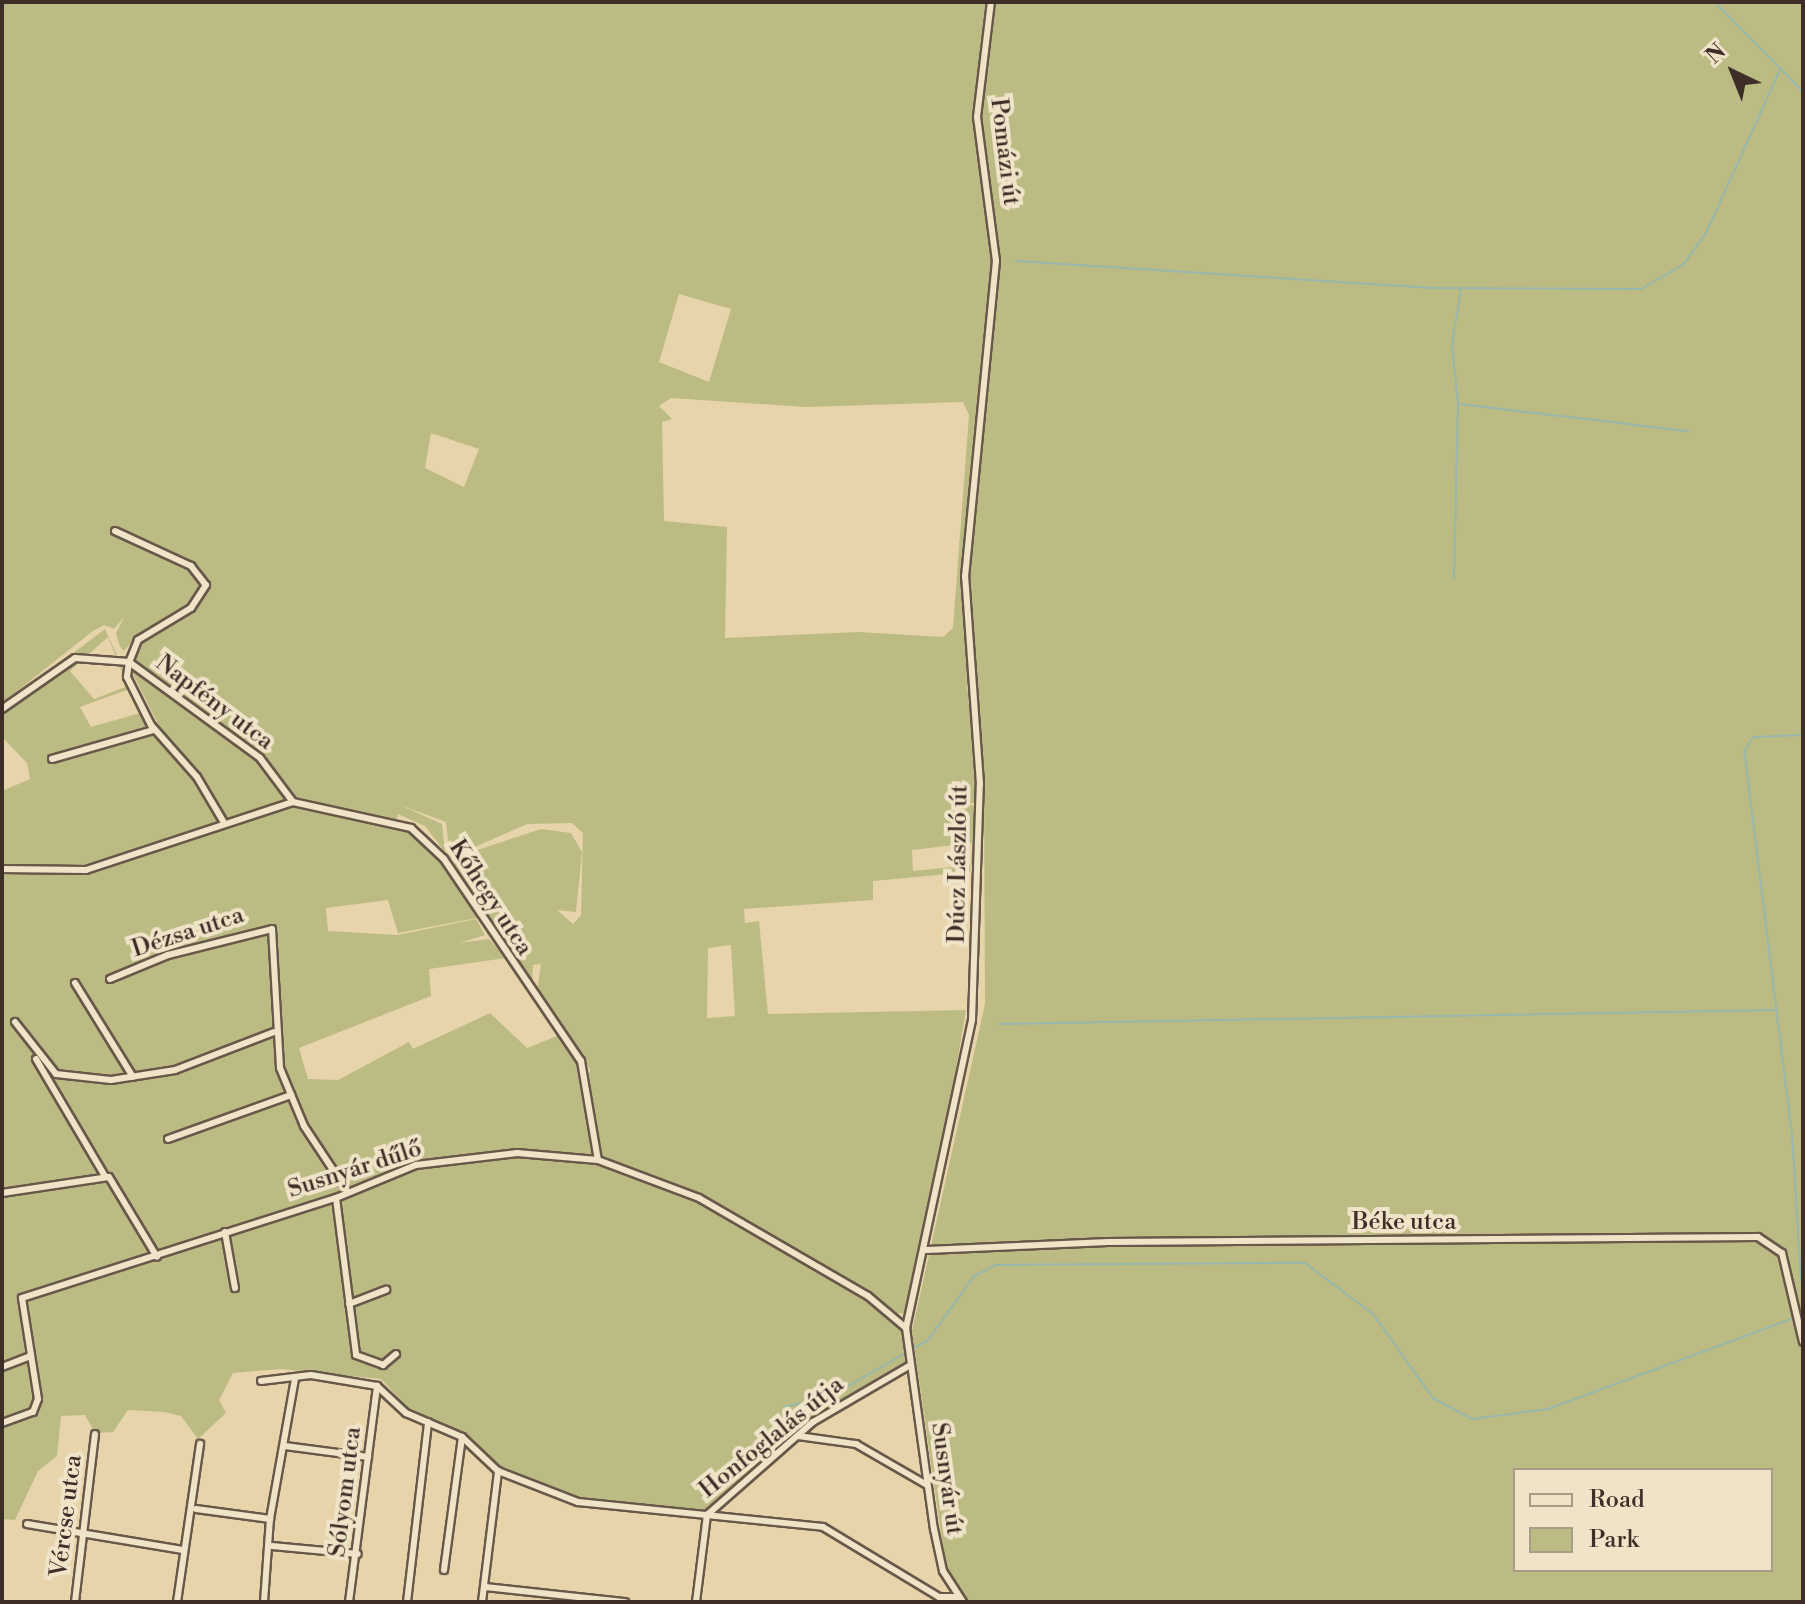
<!DOCTYPE html>
<html>
<head>
<meta charset="utf-8">
<style>
	body { margin:0 }
	#map { position:relative; width:1805px; height:1604px; overflow:hidden; background:#e7d4ab; font-family:"Libre Bodoni",serif }
	div>[style] { position:absolute }
	.green>* { inset:0; background:#bcbb84 }
	.stream>* { height:2px; margin:-1px; padding:0 1px; transform-origin:1px; border-radius:1px; background:#97b8ab }
	.roads { filter:drop-shadow(2px 0 #685849) drop-shadow(-2px 0 #685849) drop-shadow(0 2px #685849) drop-shadow(0 -2px #685849) }
	.minor>* { height:6px; margin:-3px; padding:0 3px; transform-origin:3px; border-radius:3px; background:#efe3c8 }
	span { translate:-50% -50%; white-space:nowrap; text-align:center; line-height:1.15; -webkit-text-stroke:8px #efe3c8; paint-order:stroke }
	.street-label { font-size:24px; color:#3e2e28 }
	.frame { position:absolute; inset:0; border:4px solid #3e2e28; pointer-events:none }
	.legend { position:absolute; left:1513px; top:1468px; width:260px; height:104px; box-sizing:border-box; background:#efe3c8; border:2px solid #a89b88; margin:0; padding:10px 14px; list-style:none; font-size:24px; color:#3e2e28 }
	.legend li { display:flex; align-items:center; gap:16px; height:40px }
	.legend b { width:40px; border:2px solid #a89b88 }
	.north { position:absolute; left:1693px; top:32px; width:80px; height:80px; -webkit-text-stroke:6px #efe3c8; paint-order:stroke; rotate:317deg; font-size:22px; font-weight:700; line-height:32px; text-align:center; color:#3e2e28 }
	.north::after { content:''; display:block; margin:auto; width:28px; height:36px; background:#3e2e28; clip-path:polygon(50% 0,100% 100%,50% 72%,0 100%) }
</style>
</head>
<body>
<div id="map">
	<div class="green">
		<i style="clip-path:polygon(evenodd,2px 2px,1803px 2px,1803px 1602px,969px 1602px,946px 1568px,912px 1331px,985px 1004px,984px 783px,966px 674px,977px 784px,976px 803px,964px 804px,976px 806px,970px 872px,873px 881px,873px 900px,744px 909px,745px 923px,759px 921px,768px 1014px,966px 1010px,932px 1210px,908px 1314px,898px 1313px,913px 1365px,813px 1422px,707px 1515px,578px 1502px,503px 1469px,461px 1431px,411px 1411px,381px 1379px,281px 1369px,233px 1373px,219px 1400px,226px 1413px,198px 1439px,181px 1416px,164px 1412px,128px 1410px,113px 1432px,95px 1433px,85px 1415px,61px 1416px,57px 1456px,38px 1471px,15px 1520px,2px 1519px,2px 791px,30px 779px,27px 763px,2px 737px,2px 707px,105px 629px,132px 688px,80px 707px,91px 727px,144px 712px,150px 725px,47px 759px,161px 730px,125px 658px,135px 638px,124px 651px,120px 647px,116px 633px,124px 617px,114px 629px,104px 625px,93px 631px,2px 703px,2px 2px,679px 294px,731px 309px,709px 382px,659px 362px,679px 294px,2px 2px,671px 398px,805px 407px,963px 402px,969px 415px,953px 628px,943px 637px,859px 632px,725px 638px,727px 527px,664px 521px,662px 422px,672px 419px,659px 406px,671px 398px,2px 2px,431px 433px,479px 449px,464px 487px,425px 468px,431px 433px,2px 2px,108px 637px,128px 686px,94px 699px,70px 671px,108px 637px,2px 2px,400px 805px,446px 822px,450px 858px,527px 824px,572px 823px,583px 833px,581px 915px,573px 924px,557px 910px,576px 912px,582px 852px,571px 833px,541px 829px,462px 855px,452px 866px,532px 985px,533px 965px,541px 964px,537px 990px,590px 1069px,587px 1082px,562px 1034px,527px 1048px,490px 1013px,413px 1049px,409px 1042px,338px 1080px,308px 1079px,299px 1048px,431px 996px,429px 969px,506px 958px,489px 939px,460px 943px,485px 935px,476px 919px,397px 935px,328px 931px,326px 908px,388px 900px,398px 933px,477px 918px,435px 850px,396px 821px,398px 814px,425px 826px,445px 852px,442px 824px,400px 805px,2px 2px,972px 843px,973px 865px,913px 871px,912px 850px,972px 843px,2px 2px,731px 945px,735px 1016px,707px 1018px,708px 948px,731px 945px,2px 2px,1515px 1470px,1771px 1470px,1771px 1570px,1515px 1570px,1515px 1470px)"></i>
	</div>
	<div class="stream">
		<i style="left:1715px;top:2px;width:126px;rotate:45.6deg"></i>
		<i style="left:1016px;top:261px;width:417px;rotate:3.7deg"></i>
		<i style="left:1432px;top:288px;width:209px;rotate:0.3deg"></i>
		<i style="left:1641px;top:289px;width:50px;rotate:-30.2deg"></i>
		<i style="left:1684px;top:264px;width:38px;rotate:-55deg"></i>
		<i style="left:1706px;top:233px;width:179px;rotate:-65.6deg"></i>
		<i style="left:1460px;top:404px;width:230px;rotate:6.8deg"></i>
		<i style="left:1454px;top:579px;width:176px;rotate:-88.7deg"></i>
		<i style="left:1458px;top:403px;width:58px;rotate:-95.9deg"></i>
		<i style="left:1452px;top:345px;width:57px;rotate:-80.9deg"></i>
		<i style="left:999px;top:1024px;width:777px;rotate:-1.03deg"></i>
		<i style="left:1801px;top:1281px;width:146px;rotate:-93.5deg"></i>
		<i style="left:1792px;top:1135px;width:386px;rotate:-97.1deg"></i>
		<i style="left:1744px;top:752px;width:17px;rotate:-59deg"></i>
		<i style="left:1753px;top:737px;width:50px;rotate:-2.3deg"></i>
		<i style="left:784px;top:1407px;width:46px;rotate:-12.5deg"></i>
		<i style="left:829px;top:1397px;width:114px;rotate:-29.9deg"></i>
		<i style="left:928px;top:1340px;width:79px;rotate:-54.3deg"></i>
		<i style="left:974px;top:1276px;width:25px;rotate:-27deg"></i>
		<i style="left:996px;top:1265px;width:309px;rotate:-0.4deg"></i>
		<i style="left:1305px;top:1263px;width:85px;rotate:36.9deg"></i>
		<i style="left:1373px;top:1314px;width:103px;rotate:54.5deg"></i>
		<i style="left:1433px;top:1398px;width:44px;rotate:28.3deg"></i>
		<i style="left:1472px;top:1419px;width:77px;rotate:-7.5deg"></i>
		<i style="left:1548px;top:1409px;width:262px;rotate:-20.3deg"></i>
	</div>
	<div class="roads">
		<div class="minor">
			<i style="left:115px;top:531px;width:84px;rotate:24.7deg"></i>
			<i style="left:191px;top:566px;width:24px;rotate:52deg"></i>
			<i style="left:206px;top:585px;width:27px;rotate:123deg"></i>
			<i style="left:191px;top:608px;width:62px;rotate:148.9deg"></i>
			<i style="left:138px;top:640px;width:24px;rotate:112deg"></i>
			<i style="left:129px;top:662px;width:162px;rotate:36.2deg"></i>
			<i style="left:260px;top:758px;width:55px;rotate:53.1deg"></i>
			<i style="left:2px;top:709px;width:89px;rotate:-34.9deg"></i>
			<i style="left:75px;top:658px;width:54px;rotate:4.2deg"></i>
			<i style="left:129px;top:662px;width:15px;rotate:98deg"></i>
			<i style="left:127px;top:677px;width:54px;rotate:63.4deg"></i>
			<i style="left:151px;top:725px;width:69px;rotate:48.5deg"></i>
			<i style="left:197px;top:777px;width:51px;rotate:59.4deg"></i>
			<i style="left:52px;top:759px;width:106px;rotate:-15.9deg"></i>
			<i style="left:2px;top:869px;width:84px;rotate:0.7deg"></i>
			<i style="left:86px;top:870px;width:218px;rotate:-18.2deg"></i>
			<i style="left:293px;top:802px;width:121px;rotate:12.4deg"></i>
			<i style="left:411px;top:828px;width:45px;rotate:43.2deg"></i>
			<i style="left:444px;top:859px;width:244px;rotate:55.9deg"></i>
			<i style="left:581px;top:1061px;width:100px;rotate:80.3deg"></i>
			<i style="left:110px;top:979px;width:63px;rotate:-22.5deg"></i>
			<i style="left:168px;top:955px;width:107px;rotate:-14deg"></i>
			<i style="left:272px;top:929px;width:139px;rotate:86.7deg"></i>
			<i style="left:280px;top:1068px;width:63px;rotate:67.5deg"></i>
			<i style="left:304px;top:1126px;width:78px;rotate:56.5deg"></i>
			<i style="left:75px;top:983px;width:110px;rotate:58.3deg"></i>
			<i style="left:15px;top:1022px;width:66px;rotate:51.7deg"></i>
			<i style="left:56px;top:1074px;width:55px;rotate:6.2deg"></i>
			<i style="left:111px;top:1080px;width:65px;rotate:-8.9deg"></i>
			<i style="left:175px;top:1070px;width:106px;rotate:-21deg"></i>
			<i style="left:36px;top:1059px;width:136px;rotate:59.5deg"></i>
			<i style="left:168px;top:1139px;width:131px;rotate:-19.7deg"></i>
			<i style="left:2px;top:1193px;width:108px;rotate:-8.5deg"></i>
			<i style="left:109px;top:1177px;width:93px;rotate:59deg"></i>
			<i style="left:336px;top:1198px;width:158px;rotate:82.7deg"></i>
			<i style="left:356px;top:1355px;width:29px;rotate:20deg"></i>
			<i style="left:383px;top:1365px;width:17px;rotate:-40deg"></i>
			<i style="left:225px;top:1232px;width:57px;rotate:79.9deg"></i>
			<i style="left:927px;top:1250px;width:181px;rotate:-2.5deg"></i>
			<i style="left:1108px;top:1242px;width:650px;rotate:-0.44deg"></i>
			<i style="left:1758px;top:1237px;width:29px;rotate:34deg"></i>
			<i style="left:1782px;top:1253px;width:91px;rotate:76.7deg"></i>
			<i style="left:349px;top:1304px;width:40px;rotate:-21deg"></i>
			<i style="left:906px;top:1328px;width:315px;rotate:-77.9deg"></i>
			<i style="left:972px;top:1020px;width:236px;rotate:-88.1deg"></i>
			<i style="left:980px;top:784px;width:208px;rotate:-94.1deg"></i>
			<i style="left:965px;top:577px;width:318px;rotate:-84.4deg"></i>
			<i style="left:996px;top:261px;width:145px;rotate:-97.5deg"></i>
			<i style="left:977px;top:117px;width:116px;rotate:-83.1deg"></i>
			<i style="left:906px;top:1328px;width:203px;rotate:82.1deg"></i>
			<i style="left:934px;top:1529px;width:43px;rotate:77.9deg"></i>
			<i style="left:943px;top:1571px;width:37px;rotate:57deg"></i>
			<i style="left:2px;top:1367px;width:31px;rotate:-21deg"></i>
			<i style="left:261px;top:1381px;width:50px;rotate:-6.8deg"></i>
			<i style="left:311px;top:1375px;width:67px;rotate:9.5deg"></i>
			<i style="left:377px;top:1386px;width:40px;rotate:43deg"></i>
			<i style="left:406px;top:1413px;width:61px;rotate:23.2deg"></i>
			<i style="left:462px;top:1437px;width:50px;rotate:43.4deg"></i>
			<i style="left:498px;top:1471px;width:86px;rotate:21.2deg"></i>
			<i style="left:578px;top:1502px;width:246px;rotate:5.8deg"></i>
			<i style="left:823px;top:1527px;width:135px;rotate:31.1deg"></i>
			<i style="left:939px;top:1597px;width:19px"></i>
			<i style="left:2px;top:1423px;width:33px;rotate:-20deg"></i>
			<i style="left:33px;top:1412px;width:14px;rotate:-69deg"></i>
			<i style="left:38px;top:1399px;width:102px;rotate:-99deg"></i>
			<i style="left:22px;top:1298px;width:330px;rotate:-17.7deg"></i>
			<i style="left:336px;top:1198px;width:87px;rotate:-22.4deg"></i>
			<i style="left:416px;top:1165px;width:102px;rotate:-6.8deg"></i>
			<i style="left:517px;top:1153px;width:81px;rotate:4.9deg"></i>
			<i style="left:598px;top:1160px;width:108px;rotate:20.6deg"></i>
			<i style="left:699px;top:1198px;width:195px;rotate:30.1deg"></i>
			<i style="left:868px;top:1296px;width:50px;rotate:40.1deg"></i>
			<i style="left:798px;top:1436px;width:59px;rotate:7.9deg"></i>
			<i style="left:856px;top:1444px;width:82px;rotate:30deg"></i>
			<i style="left:285px;top:1446px;width:84px;rotate:7.5deg"></i>
			<i style="left:196px;top:1509px;width:75px;rotate:7.7deg"></i>
			<i style="left:707px;top:1515px;width:141px;rotate:-41.3deg"></i>
			<i style="left:813px;top:1422px;width:111px;rotate:-30.3deg"></i>
			<i style="left:270px;top:1519px;width:143px;rotate:-79.9deg"></i>
			<i style="left:27px;top:1524px;width:158px;rotate:9.5deg"></i>
			<i style="left:272px;top:1546px;width:86px;rotate:5.3deg"></i>
			<i style="left:444px;top:1570px;width:134px;rotate:-82.3deg"></i>
			<i style="left:486px;top:1587px;width:140px;rotate:6.2deg"></i>
			<i style="left:75px;top:1602px;width:169px;rotate:-83.2deg"></i>
			<i style="left:177px;top:1602px;width:160px;rotate:-81.7deg"></i>
			<i style="left:264px;top:1602px;width:83px;rotate:-85.9deg"></i>
			<i style="left:349px;top:1602px;width:218px;rotate:-82.6deg"></i>
			<i style="left:407px;top:1602px;width:181px;rotate:-83.3deg"></i>
			<i style="left:482px;top:1602px;width:132px;rotate:-83deg"></i>
			<i style="left:696px;top:1602px;width:88px;rotate:-82.8deg"></i>
		</div>
	</div>
	<div class="street-label">
		<span style="left:1004px;top:152px;rotate:83deg">Pomázi út</span>
		<span style="left:214px;top:703px;rotate:37deg">Napfény utca</span>
		<span style="left:959px;top:864px;rotate:-89deg">Dúcz László út</span>
		<span style="left:490px;top:898px;rotate:57deg">Kőhegy utca</span>
		<span style="left:188px;top:933px;rotate:-18deg">Dézsa utca</span>
		<span style="left:355px;top:1170px;rotate:-18deg">Susnyár dűlő</span>
		<span style="left:1404px;top:1223px">Béke utca</span>
		<span style="left:772px;top:1438px;rotate:-39deg">Honfoglalás útja</span>
		<span style="left:946px;top:1479px;rotate:82deg">Susnyár út</span>
		<span style="left:346px;top:1492px;rotate:-83deg">Sólyom utca</span>
		<span style="left:67px;top:1516px;rotate:-83deg">Vércse utca</span>
	</div>
	<div class="frame"></div>
	<ul class="legend">
	<li><b style="height:10px;background:#efe3c8"></b>Road</li>
	<li><b style="height:22px;background:#bcbb84"></b>Park</li>
	</ul>
	<div class="north">N</div>
</div>
</body>
</html>
